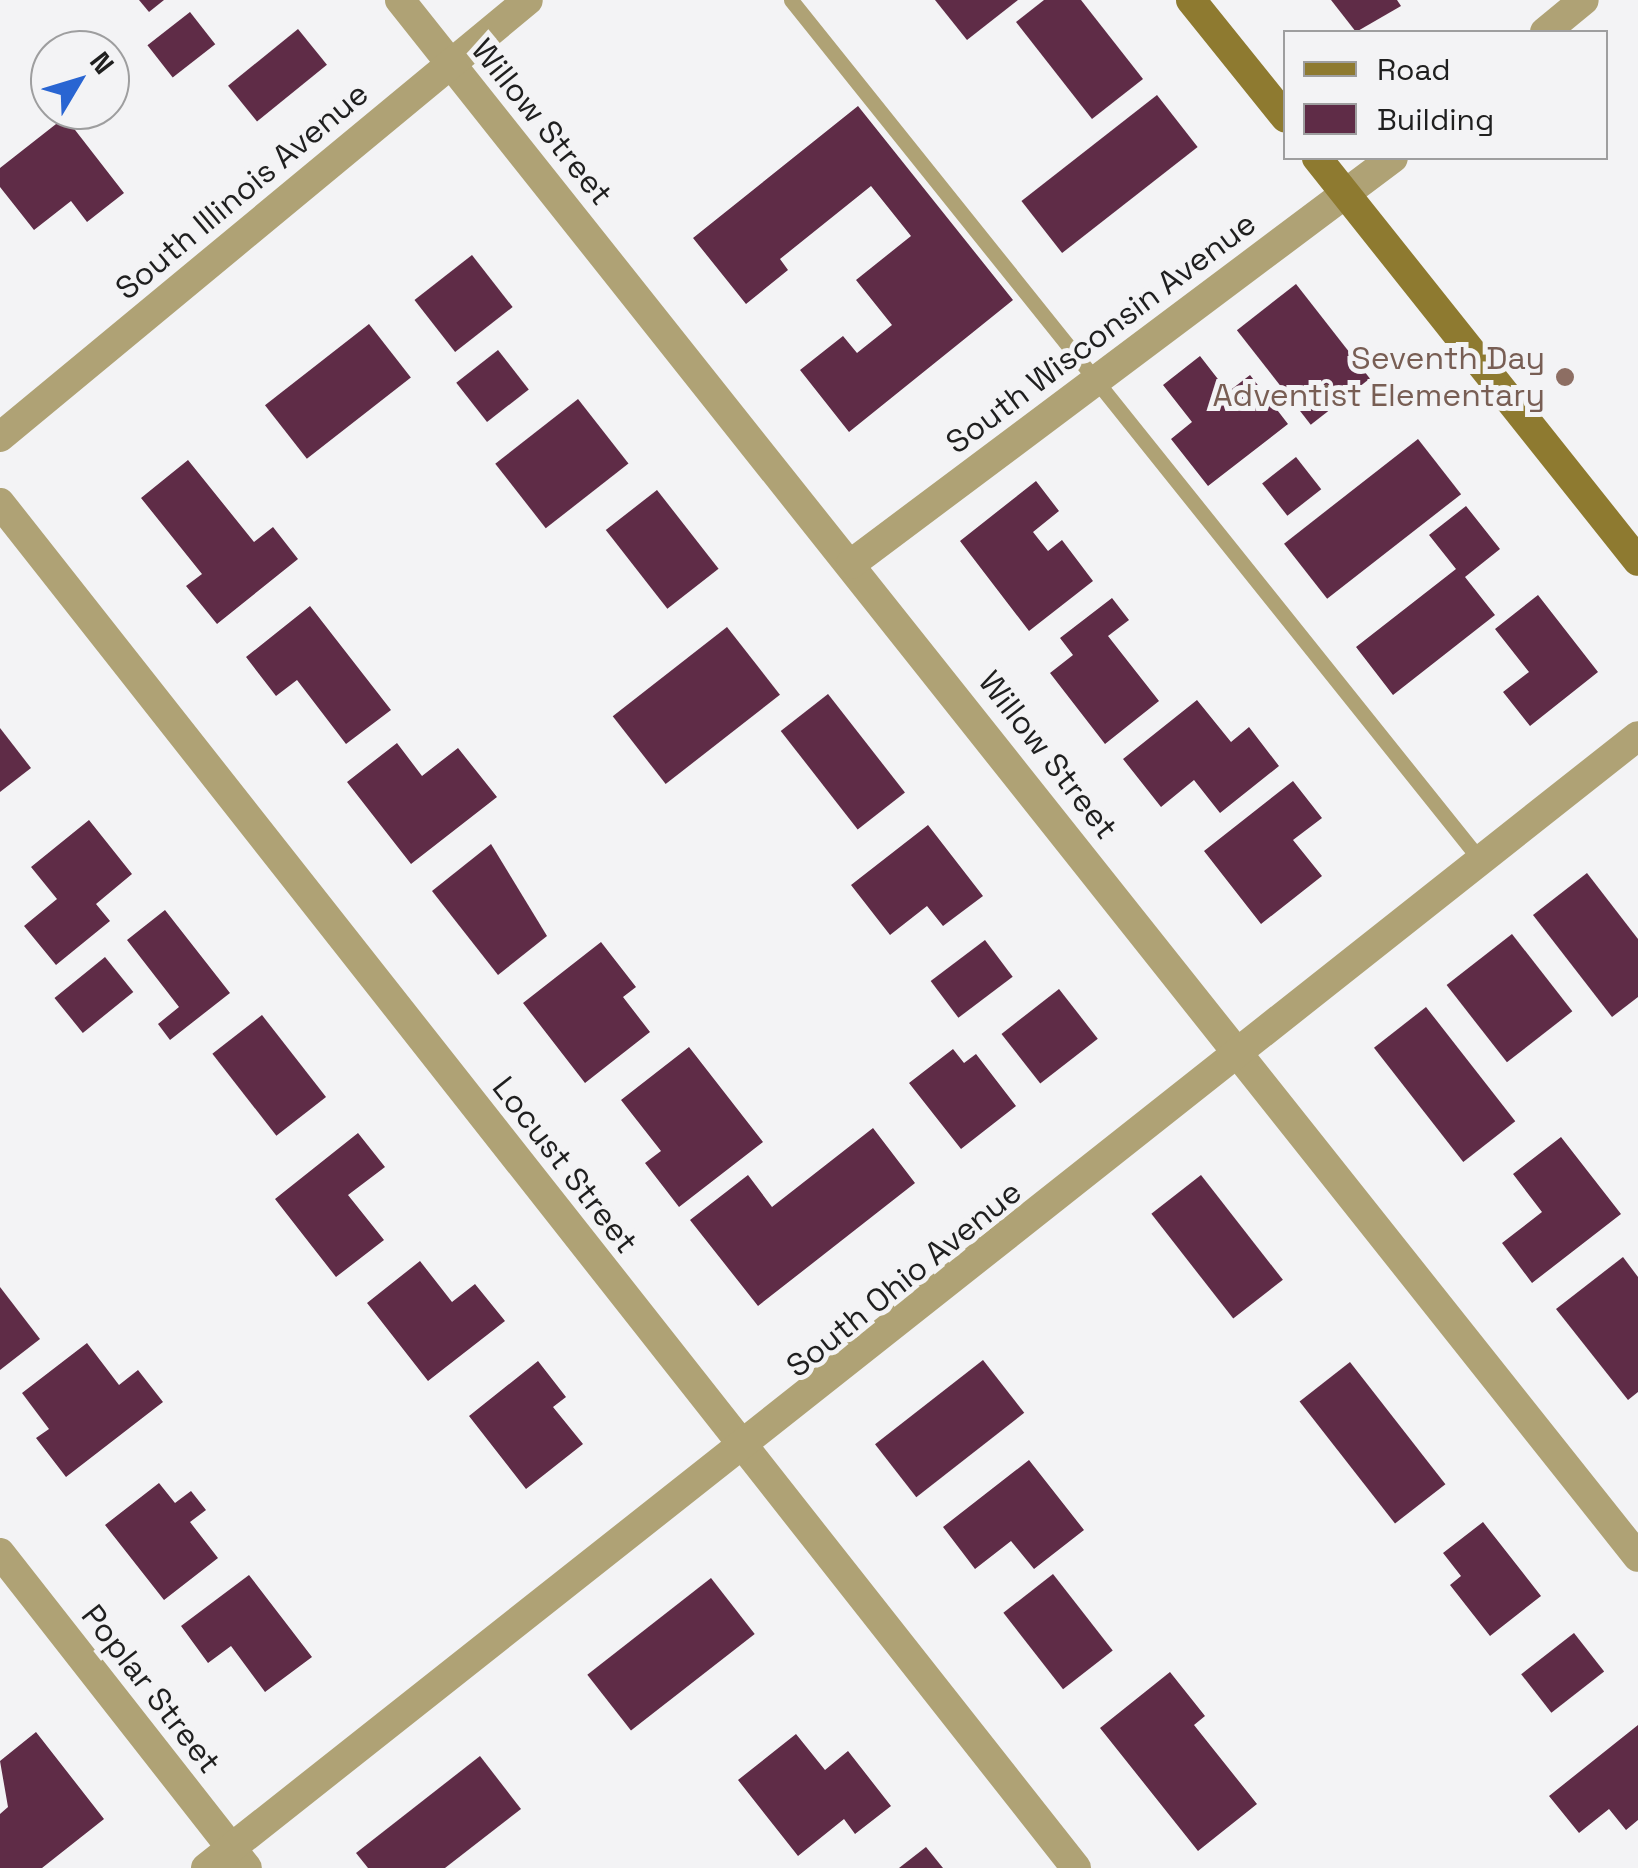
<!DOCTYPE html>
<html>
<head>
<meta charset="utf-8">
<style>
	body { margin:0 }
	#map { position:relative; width:1638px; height:1868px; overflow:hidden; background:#f3f3f5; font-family:"Space Grotesk",sans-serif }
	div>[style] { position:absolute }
	.building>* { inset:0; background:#5f2c47; transform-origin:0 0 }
	.lane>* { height:15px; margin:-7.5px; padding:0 7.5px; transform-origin:7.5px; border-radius:7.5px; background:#afa275 }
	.street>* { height:30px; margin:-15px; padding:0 15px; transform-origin:15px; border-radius:15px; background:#afa275 }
	.secondary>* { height:30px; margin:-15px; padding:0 15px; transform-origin:15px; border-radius:15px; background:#8e7a30 }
	.dots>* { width:28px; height:28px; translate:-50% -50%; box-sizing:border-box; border:5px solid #f3f3f5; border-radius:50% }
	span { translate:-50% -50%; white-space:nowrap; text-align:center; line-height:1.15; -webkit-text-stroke:10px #f3f3f5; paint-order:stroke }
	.street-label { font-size:32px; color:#1f1f1f }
	.education-label { font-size:32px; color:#785e54 }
	.right { translate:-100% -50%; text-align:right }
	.legend { position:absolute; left:1283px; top:30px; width:325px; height:130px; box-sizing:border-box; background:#f3f3f5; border:2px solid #9e9e9f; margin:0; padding:12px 18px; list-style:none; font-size:30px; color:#1f1f1f }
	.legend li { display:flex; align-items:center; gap:20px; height:50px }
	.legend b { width:50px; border:2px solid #9e9e9f }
	.north { position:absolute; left:30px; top:30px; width:100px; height:100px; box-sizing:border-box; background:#f3f3f5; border:2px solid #9e9e9f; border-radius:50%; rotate:52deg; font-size:28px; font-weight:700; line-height:40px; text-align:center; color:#1f1f1f }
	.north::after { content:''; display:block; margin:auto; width:35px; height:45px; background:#2965d2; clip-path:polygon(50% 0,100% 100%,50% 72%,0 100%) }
</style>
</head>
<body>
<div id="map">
	<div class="building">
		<i style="clip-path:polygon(139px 0,164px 0,149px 12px)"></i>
		<i style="clip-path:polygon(935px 0,1018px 0,967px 40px)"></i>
		<i style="clip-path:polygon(1044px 0,1081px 0,1143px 79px,1092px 119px,1016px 22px)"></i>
		<i style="clip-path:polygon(1331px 0,1397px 0,1401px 6px,1356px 32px)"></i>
		<i style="left:190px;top:12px;width:41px;height:54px;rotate:52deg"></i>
		<i style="left:298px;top:29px;width:46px;height:90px;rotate:51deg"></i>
		<i style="left:1157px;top:95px;width:66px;height:172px;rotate:52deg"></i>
		<i style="clip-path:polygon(858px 106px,1013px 300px,849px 432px,800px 370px,843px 336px,857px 353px,892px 325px,856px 280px,911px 236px,871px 186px,780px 259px,788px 270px,746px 304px,693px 238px)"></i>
		<i style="clip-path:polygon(65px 117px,124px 193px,87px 222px,71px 201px,34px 230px,0 187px,0 168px)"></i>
		<i style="left:472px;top:255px;width:66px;height:73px;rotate:52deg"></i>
		<i style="left:1296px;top:284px;width:120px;height:75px;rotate:52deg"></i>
		<i style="left:369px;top:324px;width:68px;height:132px;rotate:52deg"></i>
		<i style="left:498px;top:350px;width:50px;height:53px;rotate:52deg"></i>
		<i style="clip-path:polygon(1200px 356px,1228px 392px,1250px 375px,1288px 424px,1208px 486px,1171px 439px,1192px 422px,1163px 385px)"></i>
		<i style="left:578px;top:399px;width:82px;height:105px;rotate:52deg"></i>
		<i style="left:1418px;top:439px;width:70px;height:170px;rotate:52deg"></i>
		<i style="left:1296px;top:457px;width:41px;height:43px;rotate:52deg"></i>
		<i style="clip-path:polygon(188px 460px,254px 542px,273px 527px,298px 559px,217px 624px,186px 586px,202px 574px,141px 498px)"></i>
		<i style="clip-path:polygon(1036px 481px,1059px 511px,1033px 532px,1048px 551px,1062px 540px,1093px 581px,1029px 631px,960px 541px)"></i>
		<i style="left:657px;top:490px;width:100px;height:65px;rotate:52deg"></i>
		<i style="clip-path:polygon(1466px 506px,1500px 549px,1465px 577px,1495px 615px,1393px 695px,1356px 647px,1456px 569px,1429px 535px)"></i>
		<i style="clip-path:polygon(1538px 595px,1598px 672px,1530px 726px,1503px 692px,1529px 672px,1495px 629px)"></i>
		<i style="clip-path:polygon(1112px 598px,1129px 620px,1108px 636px,1159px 701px,1105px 744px,1050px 673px,1073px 655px,1060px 638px)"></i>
		<i style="clip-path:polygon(310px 606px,391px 710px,346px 744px,297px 680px,276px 696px,246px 657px)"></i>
		<i style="left:727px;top:627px;width:86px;height:145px;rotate:52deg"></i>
		<i style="left:828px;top:694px;width:125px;height:60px;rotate:52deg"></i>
		<i style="clip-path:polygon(1197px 700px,1231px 742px,1249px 727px,1279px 766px,1220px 813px,1194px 780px,1161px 807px,1123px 759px)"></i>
		<i style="clip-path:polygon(0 728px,31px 768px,0 792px)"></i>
		<i style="clip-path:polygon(397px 743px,422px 776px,458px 748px,497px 797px,411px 864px,347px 782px)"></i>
		<i style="clip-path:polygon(1293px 781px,1322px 818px,1293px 840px,1322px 876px,1261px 924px,1204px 851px)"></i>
		<i style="clip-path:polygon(89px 820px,132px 874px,96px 904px,110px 921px,56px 965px,24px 926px,57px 899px,31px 867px)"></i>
		<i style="clip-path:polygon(928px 825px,983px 896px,943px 926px,927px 906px,890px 935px,851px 885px)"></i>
		<i style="clip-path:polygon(491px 844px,547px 936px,498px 975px,432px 891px)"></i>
		<i style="clip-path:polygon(1587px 873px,1638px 939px,1638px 997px,1612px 1017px,1533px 915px)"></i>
		<i style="clip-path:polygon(165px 910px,230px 993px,170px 1040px,158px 1024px,179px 1007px,127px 940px)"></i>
		<i style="left:1512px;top:934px;width:98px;height:83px;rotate:52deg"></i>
		<i style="left:985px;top:940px;width:46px;height:68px;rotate:53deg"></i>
		<i style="clip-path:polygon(601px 942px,636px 987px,623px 997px,650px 1032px,585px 1083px,523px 1003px)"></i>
		<i style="left:105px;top:957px;width:45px;height:65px;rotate:51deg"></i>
		<i style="left:1059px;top:989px;width:63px;height:73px;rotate:52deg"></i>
		<i style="left:1426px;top:1007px;width:145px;height:66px;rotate:52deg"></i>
		<i style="left:262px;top:1015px;width:104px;height:63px;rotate:52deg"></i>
		<i style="clip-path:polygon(689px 1047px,763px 1142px,679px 1207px,645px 1163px,661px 1151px,621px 1100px)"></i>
		<i style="clip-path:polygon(953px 1049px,964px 1063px,976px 1054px,1016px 1106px,961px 1149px,909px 1083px)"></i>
		<i style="clip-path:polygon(873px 1128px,915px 1183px,758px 1306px,690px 1220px,748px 1175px,772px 1207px)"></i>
		<i style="clip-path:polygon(358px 1133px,385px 1167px,348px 1195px,384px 1240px,336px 1277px,275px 1199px)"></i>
		<i style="clip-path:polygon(1561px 1137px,1621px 1214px,1532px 1283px,1502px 1243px,1542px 1212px,1513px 1174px)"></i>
		<i style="left:1201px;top:1175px;width:133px;height:63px;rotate:52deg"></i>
		<i style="clip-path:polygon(1623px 1257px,1638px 1277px,1638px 1392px,1628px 1400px,1556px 1309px)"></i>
		<i style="clip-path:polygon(420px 1261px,452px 1302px,475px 1284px,505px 1321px,428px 1381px,367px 1303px)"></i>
		<i style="clip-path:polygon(0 1287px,40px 1339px,0 1370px)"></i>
		<i style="clip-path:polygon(87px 1343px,119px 1385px,138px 1370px,163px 1402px,66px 1477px,36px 1438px,49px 1429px,22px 1393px)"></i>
		<i style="left:983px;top:1360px;width:67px;height:137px;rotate:52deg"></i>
		<i style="clip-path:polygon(538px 1361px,566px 1397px,553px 1407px,583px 1444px,526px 1489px,469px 1416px)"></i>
		<i style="left:1350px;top:1362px;width:155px;height:64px;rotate:52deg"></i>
		<i style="clip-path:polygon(1029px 1460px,1084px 1530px,1034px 1569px,1011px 1541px,975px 1569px,943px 1527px)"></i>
		<i style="clip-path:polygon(159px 1483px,175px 1503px,191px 1491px,206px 1510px,190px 1522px,218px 1558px,164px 1600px,105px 1525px)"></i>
		<i style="clip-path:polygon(1483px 1522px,1541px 1596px,1490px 1636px,1450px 1585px,1461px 1576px,1443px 1553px)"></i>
		<i style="left:1053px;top:1574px;width:97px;height:63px;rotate:52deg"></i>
		<i style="clip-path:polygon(249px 1575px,312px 1657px,265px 1692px,231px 1646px,208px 1663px,181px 1626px)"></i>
		<i style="left:711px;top:1578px;width:71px;height:157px;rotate:52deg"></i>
		<i style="left:1574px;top:1633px;width:49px;height:67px;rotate:52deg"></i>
		<i style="clip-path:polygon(1170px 1672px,1205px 1716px,1194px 1725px,1257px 1804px,1198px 1851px,1100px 1728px)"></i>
		<i style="clip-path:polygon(1638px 1725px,1638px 1820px,1626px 1830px,1609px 1809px,1579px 1833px,1549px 1796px)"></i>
		<i style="clip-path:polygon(36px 1732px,104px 1819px,42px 1868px,0 1868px,0 1814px,8px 1807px,0 1761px)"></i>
		<i style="clip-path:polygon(796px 1734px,825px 1770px,848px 1751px,891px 1806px,855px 1834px,844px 1819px,798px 1856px,738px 1780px)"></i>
		<i style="clip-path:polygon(480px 1756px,521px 1809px,445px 1868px,368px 1868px,356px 1853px)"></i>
		<i style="clip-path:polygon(926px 1847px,943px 1868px,899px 1868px)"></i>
	</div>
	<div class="lane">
		<i style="left:791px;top:0;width:1103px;rotate:51.29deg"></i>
	</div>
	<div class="street">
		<i style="left:400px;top:0;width:1989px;rotate:51.51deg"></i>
		<i style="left:1545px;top:32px;width:50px;rotate:-39.4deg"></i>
		<i style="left:0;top:437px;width:685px;rotate:-39.61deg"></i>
		<i style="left:0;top:503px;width:1738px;rotate:51.75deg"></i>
		<i style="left:851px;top:564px;width:677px;rotate:-36.84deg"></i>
		<i style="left:0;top:1553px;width:400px;rotate:51.9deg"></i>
		<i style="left:206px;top:1868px;width:1825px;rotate:-38.33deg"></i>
	</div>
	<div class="secondary">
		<i style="left:1191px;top:0;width:151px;rotate:51.2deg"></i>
		<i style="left:1317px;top:158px;width:515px;rotate:51.46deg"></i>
	</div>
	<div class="dots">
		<i style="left:1565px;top:377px;background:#8d6e63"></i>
	</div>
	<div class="street-label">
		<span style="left:542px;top:122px;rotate:51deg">Willow Street</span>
		<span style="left:242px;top:191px;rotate:-40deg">South Illinois Avenue</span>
		<span style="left:1101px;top:333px;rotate:-37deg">South Wisconsin Avenue</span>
		<span style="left:1048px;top:755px;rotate:52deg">Willow Street</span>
		<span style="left:565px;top:1165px;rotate:52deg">Locust Street</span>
		<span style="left:904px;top:1279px;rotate:-39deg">South Ohio Avenue</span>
		<span style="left:151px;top:1689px;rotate:52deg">Poplar Street</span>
	</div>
	<div class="education-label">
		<span class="right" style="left:1545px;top:377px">Seventh Day<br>Adventist Elementary</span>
	</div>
	<ul class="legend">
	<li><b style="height:12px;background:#8e7a30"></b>Road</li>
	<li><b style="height:28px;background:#5f2c47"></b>Building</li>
	</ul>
	<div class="north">N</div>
</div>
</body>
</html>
